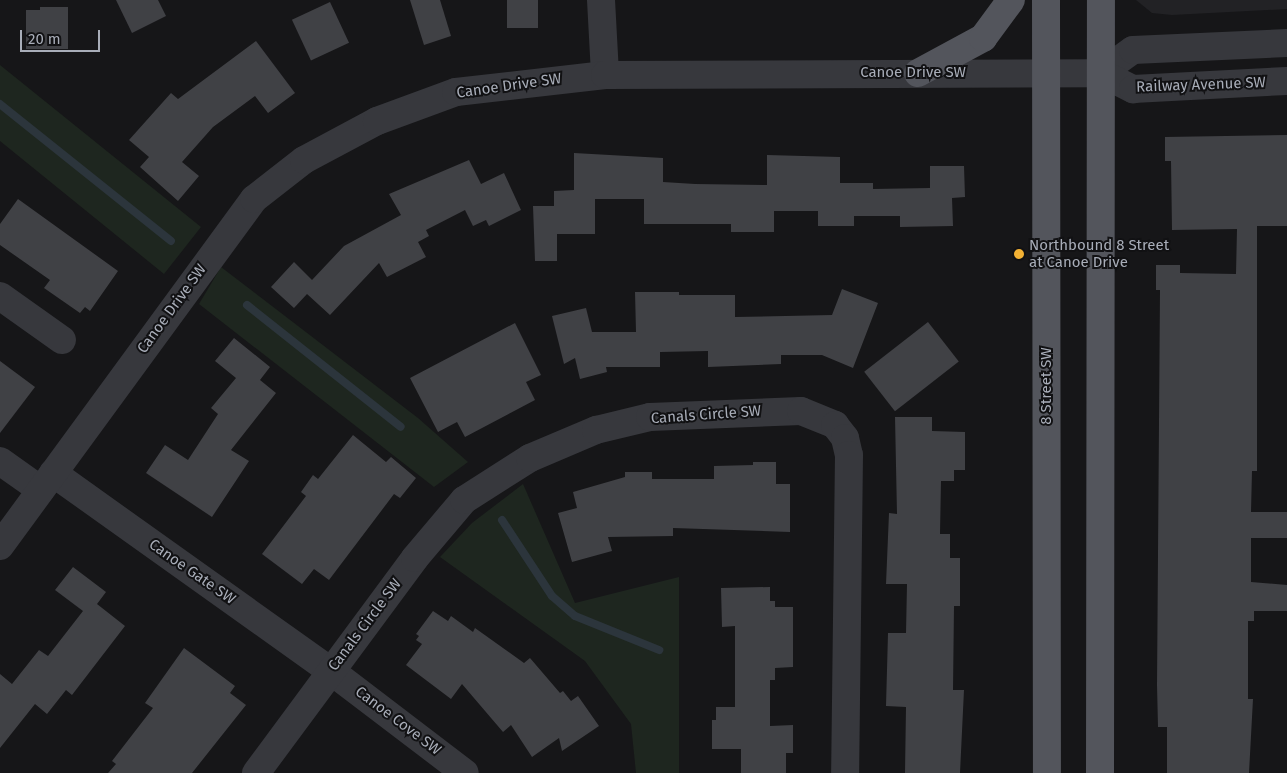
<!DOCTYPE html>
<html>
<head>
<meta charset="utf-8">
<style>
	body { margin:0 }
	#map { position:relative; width:1287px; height:773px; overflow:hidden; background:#161618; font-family:"Fira Sans",sans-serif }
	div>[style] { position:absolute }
	.built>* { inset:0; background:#222225 }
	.green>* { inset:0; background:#1e261f }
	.stream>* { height:8px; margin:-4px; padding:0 4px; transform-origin:4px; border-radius:4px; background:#2c353c }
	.building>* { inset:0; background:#404145; transform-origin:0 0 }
	.minor>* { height:28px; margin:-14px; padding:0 14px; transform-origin:14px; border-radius:14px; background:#37383d }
	.major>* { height:28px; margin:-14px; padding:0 14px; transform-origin:14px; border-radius:14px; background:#53555c }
	.dots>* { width:14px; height:14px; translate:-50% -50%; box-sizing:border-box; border:2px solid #111113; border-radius:50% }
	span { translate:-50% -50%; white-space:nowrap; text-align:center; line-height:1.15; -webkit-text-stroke:4px #111113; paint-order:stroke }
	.street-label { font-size:15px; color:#a8adb8 }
	.poi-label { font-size:15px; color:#a8adb8 }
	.left { translate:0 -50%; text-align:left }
	.scale { position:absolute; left:20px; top:30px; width:80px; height:22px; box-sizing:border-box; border:2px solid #a8adb8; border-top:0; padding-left:6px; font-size:15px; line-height:18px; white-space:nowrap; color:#a8adb8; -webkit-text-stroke:4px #111113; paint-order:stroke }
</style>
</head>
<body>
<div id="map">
	<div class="built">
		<i style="clip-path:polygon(1136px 0,1287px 0,1287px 9px,1172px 15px,1152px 13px)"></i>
	</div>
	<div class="green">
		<i style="clip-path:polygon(0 65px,201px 227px,164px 274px,0 141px)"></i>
		<i style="clip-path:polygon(221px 267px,418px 418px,468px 462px,434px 487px,199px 304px)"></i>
		<i style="clip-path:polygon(523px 484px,575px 603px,679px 577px,679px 773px,636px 773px,631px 724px,585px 661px,440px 557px,472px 523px)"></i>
	</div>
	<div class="stream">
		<i style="left:0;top:104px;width:219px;rotate:38.7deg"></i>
		<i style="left:247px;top:305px;width:196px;rotate:38.4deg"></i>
		<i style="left:502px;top:520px;width:91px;rotate:56.7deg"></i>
		<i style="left:552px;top:596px;width:30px;rotate:41deg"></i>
		<i style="left:575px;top:616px;width:91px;rotate:22deg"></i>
	</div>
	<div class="building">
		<i style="clip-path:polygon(116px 0,158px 0,166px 16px,132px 33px)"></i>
		<i style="clip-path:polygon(410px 0,440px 0,451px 36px,424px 45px)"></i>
		<i style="left:507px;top:0;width:31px;height:28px"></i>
		<i style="left:330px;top:2px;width:45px;height:42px;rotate:65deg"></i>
		<i style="clip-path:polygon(40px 7px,68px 7px,68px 49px,26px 49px,26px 10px,40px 10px)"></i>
		<i style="clip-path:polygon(256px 41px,295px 93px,268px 113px,255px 96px,213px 127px,182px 162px,199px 176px,178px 201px,140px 167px,149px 157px,129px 140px,171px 93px,178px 99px)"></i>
		<i style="clip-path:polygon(1287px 135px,1287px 226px,1257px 226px,1257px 471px,1252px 471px,1251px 512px,1287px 512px,1287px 538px,1251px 538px,1251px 582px,1287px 585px,1287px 611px,1254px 611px,1254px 621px,1248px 621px,1248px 699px,1253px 699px,1249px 773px,1167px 773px,1167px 727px,1158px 727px,1157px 685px,1160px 290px,1156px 290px,1156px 265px,1180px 265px,1180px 273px,1236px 274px,1237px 229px,1172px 230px,1171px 161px,1165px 161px,1165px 137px)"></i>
		<i style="clip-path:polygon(574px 153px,663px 158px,663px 182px,695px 184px,767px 185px,767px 155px,840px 157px,840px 183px,873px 183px,873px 189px,930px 188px,930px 166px,964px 166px,965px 197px,952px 198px,953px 226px,900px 227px,900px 216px,854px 216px,854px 226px,818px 226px,818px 211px,774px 211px,774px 232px,731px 232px,731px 224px,644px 224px,644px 199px,595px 199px,595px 234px,557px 234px,557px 261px,535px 261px,533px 206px,554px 206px,554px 191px,574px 190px)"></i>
		<i style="clip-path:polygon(469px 160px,481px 184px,504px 173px,521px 210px,489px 226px,486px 220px,473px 226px,465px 210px,426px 230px,429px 236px,418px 242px,426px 257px,387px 277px,379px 263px,330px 315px,307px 294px,294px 308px,271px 287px,294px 262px,312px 280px,344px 246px,401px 215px,389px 194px)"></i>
		<i style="clip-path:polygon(18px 199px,118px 271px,90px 311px,85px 307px,80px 313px,44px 288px,50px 280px,0 245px,0 224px)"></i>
		<i style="clip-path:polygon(842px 289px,878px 303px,853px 368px,822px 355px,781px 355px,781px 364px,708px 367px,708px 351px,660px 352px,660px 367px,606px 367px,607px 372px,580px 379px,575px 358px,564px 364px,552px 316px,586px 308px,592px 332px,636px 332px,635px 292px,679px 292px,679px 295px,735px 295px,735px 317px,832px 315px)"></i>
		<i style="left:928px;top:322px;width:50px;height:81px;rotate:52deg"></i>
		<i style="clip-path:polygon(515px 323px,541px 375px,526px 382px,535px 400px,465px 437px,457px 422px,438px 432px,410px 378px)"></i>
		<i style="clip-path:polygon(234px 338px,270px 367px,260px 380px,276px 393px,231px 450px,249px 461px,212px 517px,146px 473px,165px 445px,188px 460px,218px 414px,211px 408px,236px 378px,215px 361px)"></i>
		<i style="clip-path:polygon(0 361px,35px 387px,0 433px)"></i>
		<i style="clip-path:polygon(895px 417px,932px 417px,932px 431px,965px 432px,965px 470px,954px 470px,954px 481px,941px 481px,940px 534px,950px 534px,950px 558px,960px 558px,960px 606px,954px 606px,953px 690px,964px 690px,960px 773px,905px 773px,906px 707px,886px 706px,888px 633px,906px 633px,907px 584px,886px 584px,889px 513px,897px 514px)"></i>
		<i style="clip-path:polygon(353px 435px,386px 462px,391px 457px,416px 478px,400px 498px,394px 494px,329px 580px,314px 569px,302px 584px,262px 554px,306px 496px,301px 492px,313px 475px,318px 479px)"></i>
		<i style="clip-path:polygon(753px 462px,776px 462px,776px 484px,790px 484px,790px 532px,673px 528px,673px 536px,608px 537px,612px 551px,572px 562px,558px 513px,577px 508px,573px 492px,625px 477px,625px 472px,652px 472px,652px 479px,714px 479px,714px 466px,753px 465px)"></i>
		<i style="clip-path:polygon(73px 567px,106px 592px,97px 604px,125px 626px,72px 695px,66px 690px,47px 714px,35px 704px,0 748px,0 674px,12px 684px,39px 650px,48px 656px,83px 611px,55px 590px)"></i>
		<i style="clip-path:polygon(770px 587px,770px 601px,775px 601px,775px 607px,793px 607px,793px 667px,775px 668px,775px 680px,770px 680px,770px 726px,793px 725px,793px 753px,786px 753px,786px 773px,741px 773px,741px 749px,712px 749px,712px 720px,716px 720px,716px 707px,735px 707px,735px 626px,722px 627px,721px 588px)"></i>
		<i style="clip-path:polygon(433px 611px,448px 621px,451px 616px,473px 632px,475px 628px,524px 663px,530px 658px,560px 693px,563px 691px,571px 701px,578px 696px,599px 726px,562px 751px,559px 738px,532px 757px,511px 725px,503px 732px,462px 684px,451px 699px,406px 665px,422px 644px,416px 640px,419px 636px,416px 634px)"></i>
		<i style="clip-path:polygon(184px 648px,235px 686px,230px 693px,246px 705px,192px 773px,108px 773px,116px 764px,112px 761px,153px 708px,145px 703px)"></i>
	</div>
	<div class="minor">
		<i style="left:601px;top:0;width:75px;rotate:86.9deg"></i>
		<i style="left:1101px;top:73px;width:39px;rotate:-36deg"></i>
		<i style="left:1133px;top:50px;width:154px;rotate:-2.6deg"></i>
		<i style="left:0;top:296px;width:76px;rotate:35.4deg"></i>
		<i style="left:0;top:461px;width:50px;rotate:35.3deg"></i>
		<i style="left:53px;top:473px;width:341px;rotate:35.5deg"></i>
		<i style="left:331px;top:671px;width:168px;rotate:37.3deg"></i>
		<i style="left:0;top:546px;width:430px;rotate:-53.8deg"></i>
		<i style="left:254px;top:199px;width:63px;rotate:-38deg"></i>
		<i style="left:304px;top:160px;width:83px;rotate:-28.1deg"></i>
		<i style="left:377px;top:121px;width:84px;rotate:-20.2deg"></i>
		<i style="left:456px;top:92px;width:150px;rotate:-6.5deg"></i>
		<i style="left:605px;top:75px;width:496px;rotate:-0.2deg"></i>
		<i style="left:1101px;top:73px;width:36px;rotate:27deg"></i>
		<i style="left:1133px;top:89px;width:154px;rotate:-3deg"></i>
		<i style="left:256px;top:773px;width:267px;rotate:-53.5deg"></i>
		<i style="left:415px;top:558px;width:76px;rotate:-49.8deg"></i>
		<i style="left:464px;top:500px;width:78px;rotate:-32.5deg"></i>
		<i style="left:530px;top:458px;width:72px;rotate:-23deg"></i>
		<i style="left:596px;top:430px;width:56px;rotate:-13.5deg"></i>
		<i style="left:650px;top:417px;width:151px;rotate:-2.3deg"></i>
		<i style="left:801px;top:411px;width:37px;rotate:22deg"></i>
		<i style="left:835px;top:425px;width:16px;rotate:52deg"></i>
		<i style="left:845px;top:438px;width:17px;rotate:77deg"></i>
		<i style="left:849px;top:455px;width:318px;rotate:90.7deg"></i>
	</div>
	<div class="major">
		<i style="left:1046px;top:0;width:773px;rotate:89.93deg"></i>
		<i style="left:918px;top:73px;width:74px;rotate:-28.3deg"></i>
		<i style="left:983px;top:38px;width:47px;rotate:-53.6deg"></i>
		<i style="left:1100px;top:773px;width:773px;rotate:-89.93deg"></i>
	</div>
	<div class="dots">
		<i style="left:1019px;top:254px;background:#f2b134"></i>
	</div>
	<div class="street-label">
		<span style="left:913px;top:73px">Canoe Drive SW</span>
		<span style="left:1201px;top:85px;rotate:-2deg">Railway Avenue SW</span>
		<span style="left:509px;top:86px;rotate:-8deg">Canoe Drive SW</span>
		<span style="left:172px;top:309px;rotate:-54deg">Canoe Drive SW</span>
		<span style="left:1047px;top:386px;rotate:-90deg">8 Street SW</span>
		<span style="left:706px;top:415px;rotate:-4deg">Canals Circle SW</span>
		<span style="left:192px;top:572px;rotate:35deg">Canoe Gate SW</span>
		<span style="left:365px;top:625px;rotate:-53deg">Canals Circle SW</span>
		<span style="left:398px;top:721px;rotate:37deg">Canoe Cove SW</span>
	</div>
	<div class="poi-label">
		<span class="left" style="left:1029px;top:254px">Northbound 8 Street<br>at Canoe Drive</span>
	</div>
	<div class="scale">20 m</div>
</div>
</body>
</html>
